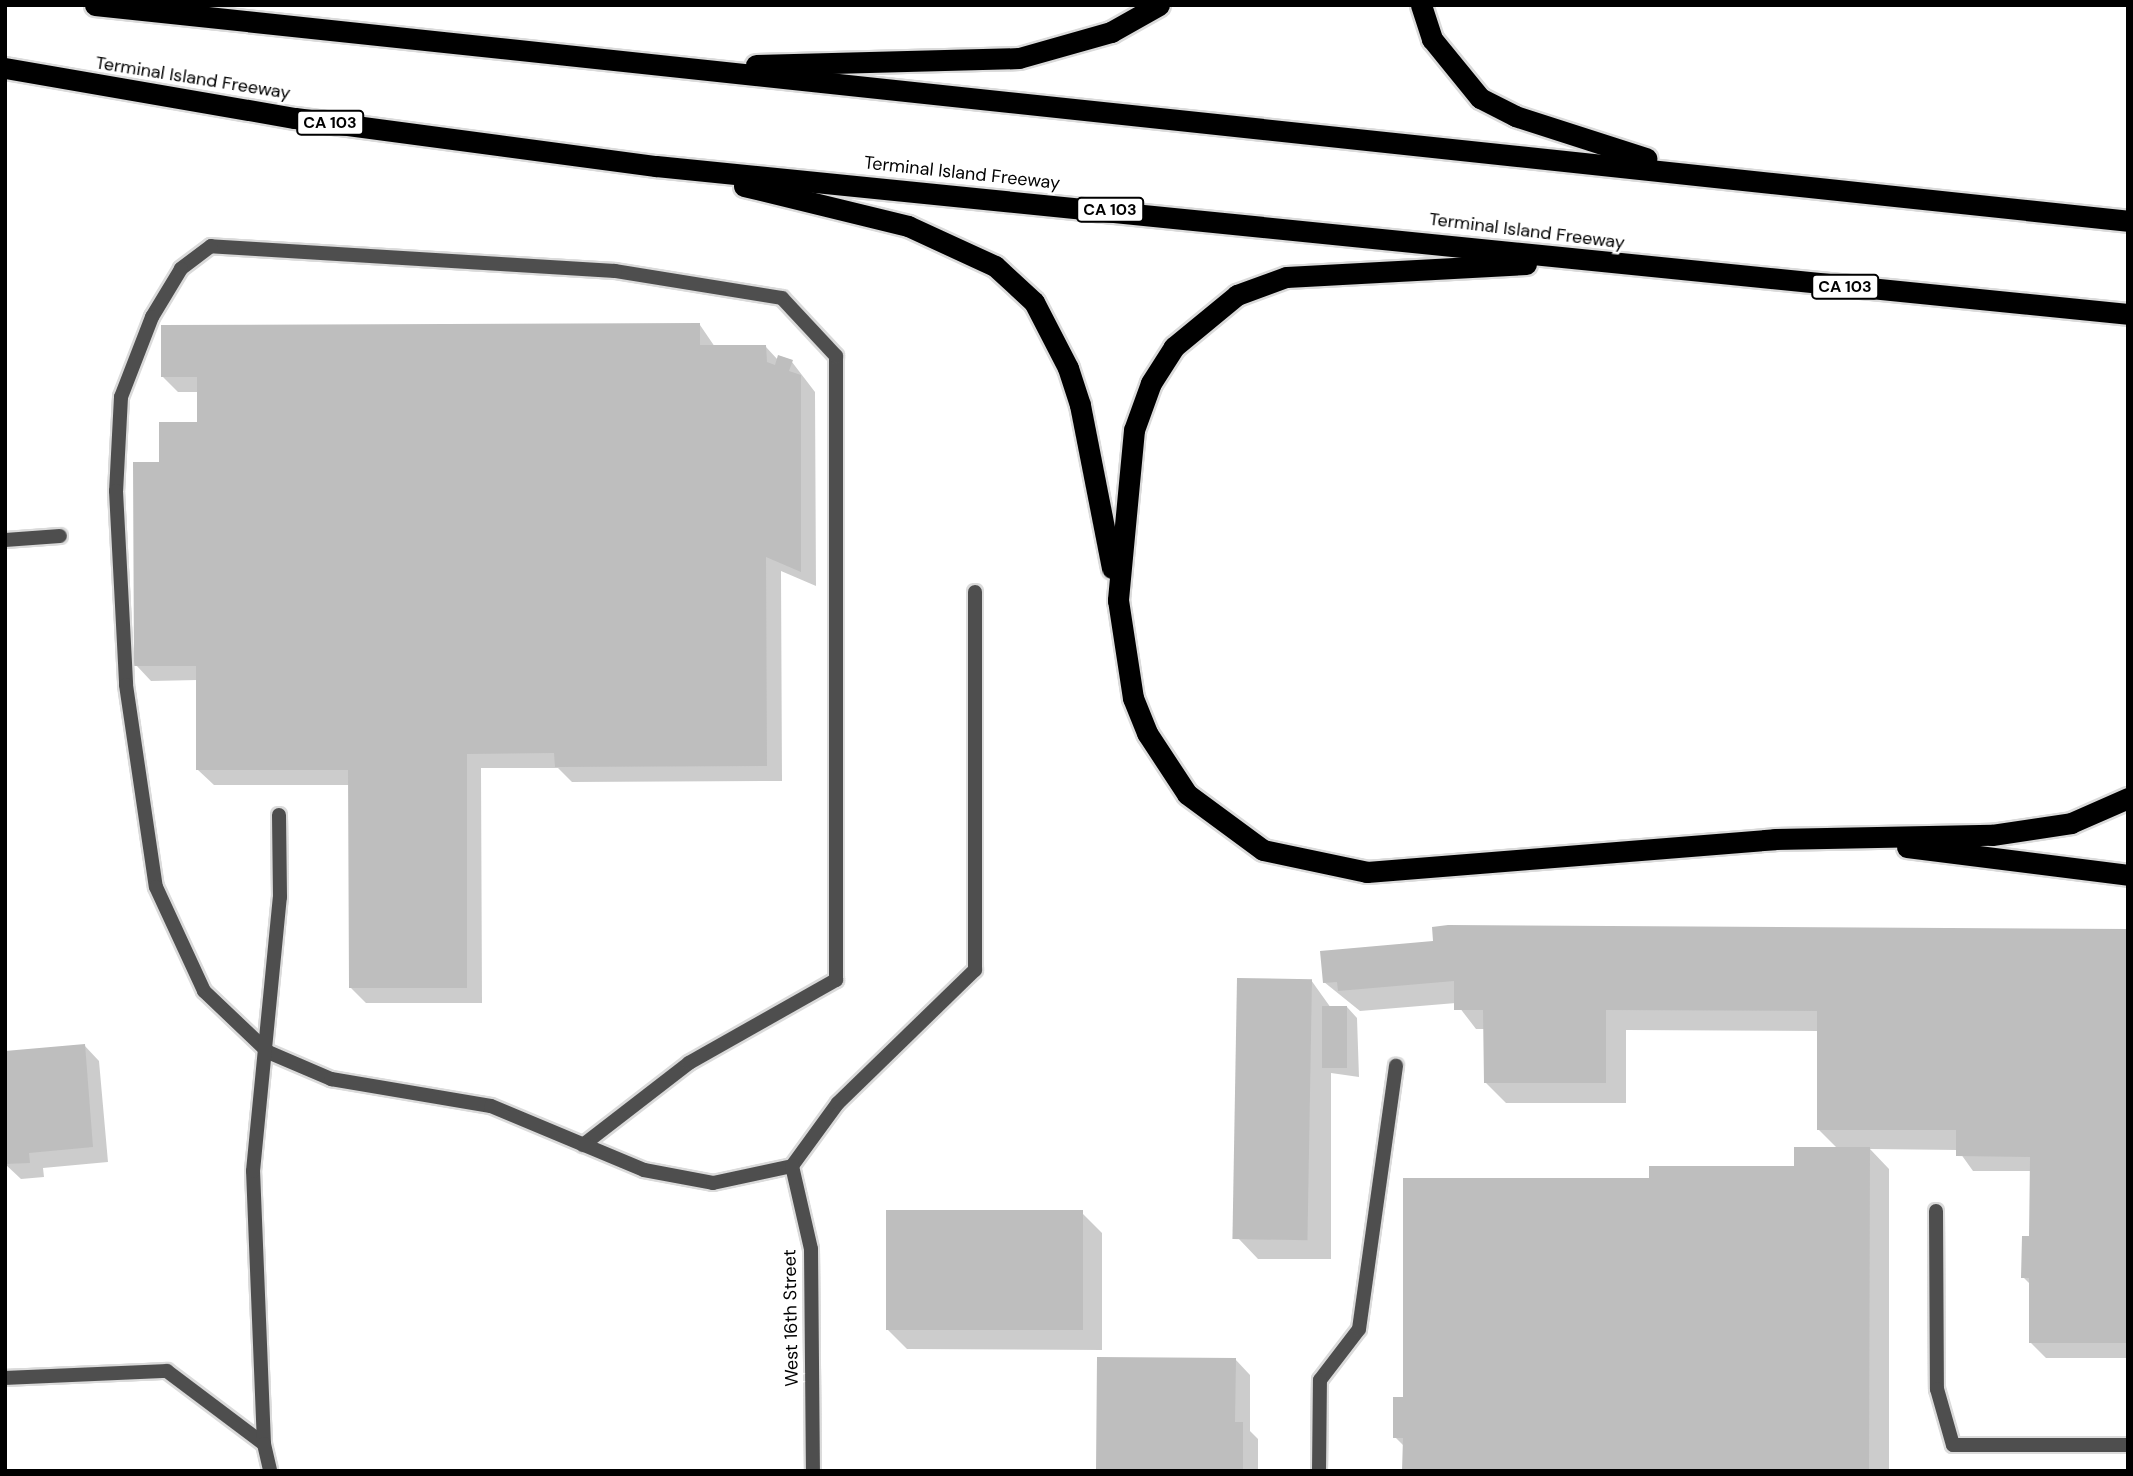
<!DOCTYPE html>
<html>
<head>
<meta charset="utf-8">
<style>
	body { margin:0 }
	#map { position:relative; width:2133px; height:1476px; overflow:hidden; background:#fff; font-family:"DM Sans",sans-serif }
	div>[style] { position:absolute }
	.shadow>* { inset:0; background:#0003 }
	.building>* { inset:0; background:#bebebe; transform-origin:0 0 }
	.roads { filter:drop-shadow(2px 0 #dbdbdb) drop-shadow(-2px 0 #dbdbdb) drop-shadow(0 2px #dbdbdb) drop-shadow(0 -2px #dbdbdb) }
	.service>* { height:14px; margin:-7px; padding:0 7px; transform-origin:7px; border-radius:7px; background:#4e4e4e }
	.minor>* { height:14px; margin:-7px; padding:0 7px; transform-origin:7px; border-radius:7px; background:#4e4e4e }
	.motorway>* { height:21px; margin:-10.5px; padding:0 10.5px; transform-origin:10.5px; border-radius:10.5px; background:#000 }
	span { translate:-50% -50%; white-space:nowrap; text-align:center; line-height:1.15; -webkit-text-stroke:5px #fff; paint-order:stroke }
	.shield-label span { padding:2px 5px; background:#fff; border:2px solid; border-radius:5px; -webkit-text-stroke-width:0 }
	.shield-label { font-size:16px; color:#000; font-weight:700 }
	.street-label { font-size:18px; color:#000 }
	.frame { position:absolute; inset:0; border:7px solid #000; pointer-events:none }
</style>
</head>
<body>
<div id="map">
	<div class="shadow">
		<i style="clip-path:polygon(700px 325px,715px 347px,766px 347px,778px 360px,792px 362px,815px 392px,816px 586px,781px 571px,782px 781px,572px 782px,558px 768px,481px 768px,482px 1003px,366px 1003px,351px 988px,350px 785px,214px 785px,198px 770px,198px 680px,151px 681px,136px 665px,161px 463px,199px 424px,199px 392px,178px 392px,163px 377px)"></i>
		<i style="clip-path:polygon(2128px 931px,2128px 1358px,2046px 1358px,2030px 1342px,2031px 1285px,2023px 1277px,2031px 1237px,2031px 1171px,1973px 1171px,1958px 1150px,1870px 1149px,1889px 1169px,1889px 1471px,1405px 1471px,1405px 1447px,1395px 1437px,1405px 1399px,1651px 1180px,1795px 1168px,1838px 1149px,1818px 1129px,1819px 1031px,1626px 1030px,1626px 1103px,1506px 1103px,1486px 1083px,1485px 1029px,1476px 1029px,1456px 1003px,1360px 1011px,1324px 982px)"></i>
		<i style="clip-path:polygon(1311px 980px,1331px 1008px,1347px 1007px,1357px 1018px,1359px 1077px,1331px 1073px,1331px 1259px,1258px 1259px,1238px 1238px)"></i>
		<i style="clip-path:polygon(84px 1045px,99px 1061px,108px 1162px,43px 1168px,44px 1177px,21px 1179px,5px 1164px)"></i>
		<i style="clip-path:polygon(1082px 1213px,1102px 1233px,1102px 1350px,907px 1349px,887px 1329px)"></i>
		<i style="clip-path:polygon(1235px 1359px,1250px 1375px,1250px 1431px,1258px 1439px,1258px 1471px,1098px 1471px)"></i>
	</div>
	<div class="building">
		<i style="clip-path:polygon(700px 323px,700px 345px,766px 345px,767px 362px,775px 365px,778px 355px,793px 360px,789px 371px,801px 375px,801px 572px,766px 557px,767px 766px,555px 767px,554px 753px,467px 754px,467px 988px,349px 988px,348px 770px,196px 770px,196px 666px,134px 666px,133px 462px,159px 462px,159px 422px,197px 422px,197px 377px,161px 377px,161px 325px)"></i>
		<i style="clip-path:polygon(1448px 925px,2128px 929px,2128px 1343px,2029px 1343px,2029px 1278px,2021px 1278px,2022px 1236px,2029px 1236px,2030px 1157px,1956px 1156px,1956px 1130px,1817px 1130px,1817px 1011px,1606px 1010px,1606px 1083px,1484px 1083px,1483px 1010px,1454px 1010px,1454px 981px,1338px 991px,1337px 982px,1323px 983px,1320px 951px,1433px 941px,1432px 927px)"></i>
		<i style="left:1237px;top:978px;width:75px;height:261px;rotate:1deg"></i>
		<i style="left:1322px;top:1006px;width:25px;height:62px"></i>
		<i style="clip-path:polygon(85px 1044px,93px 1147px,29px 1153px,30px 1163px,5px 1164px,5px 1051px)"></i>
		<i style="clip-path:polygon(1794px 1147px,1870px 1147px,1869px 1471px,1402px 1471px,1403px 1438px,1393px 1438px,1393px 1397px,1403px 1397px,1403px 1178px,1649px 1178px,1649px 1166px,1794px 1166px)"></i>
		<i style="left:886px;top:1210px;width:197px;height:120px"></i>
		<i style="clip-path:polygon(1097px 1357px,1236px 1358px,1235px 1422px,1243px 1422px,1243px 1471px,1096px 1471px)"></i>
	</div>
	<div class="roads">
		<div class="service">
			<i style="left:5px;top:540px;width:55px;rotate:-4.2deg"></i>
			<i style="left:583px;top:1145px;width:134px;rotate:-37.7deg"></i>
			<i style="left:689px;top:1063px;width:169px;rotate:-29.5deg"></i>
			<i style="left:836px;top:980px;width:624px;rotate:-90deg"></i>
			<i style="left:836px;top:356px;width:79px;rotate:-133deg"></i>
			<i style="left:782px;top:298px;width:169px;rotate:-170.8deg"></i>
			<i style="left:615px;top:271px;width:405px;rotate:-176.5deg"></i>
			<i style="left:211px;top:246px;width:38px;rotate:143deg"></i>
			<i style="left:181px;top:269px;width:56px;rotate:121.1deg"></i>
			<i style="left:152px;top:317px;width:86px;rotate:111.2deg"></i>
			<i style="left:121px;top:397px;width:94px;rotate:93deg"></i>
			<i style="left:116px;top:491px;width:194px;rotate:87deg"></i>
			<i style="left:126px;top:685px;width:204px;rotate:81.6deg"></i>
			<i style="left:156px;top:887px;width:115px;rotate:65.2deg"></i>
			<i style="left:204px;top:991px;width:88px;rotate:43.6deg"></i>
			<i style="left:268px;top:1052px;width:69px;rotate:23.2deg"></i>
			<i style="left:331px;top:1079px;width:162px;rotate:9.6deg"></i>
			<i style="left:491px;top:1106px;width:166px;rotate:22.7deg"></i>
			<i style="left:644px;top:1170px;width:70px;rotate:10.7deg"></i>
			<i style="left:713px;top:1183px;width:81px;rotate:-12.1deg"></i>
			<i style="left:792px;top:1166px;width:78px;rotate:-53.9deg"></i>
			<i style="left:838px;top:1103px;width:191px;rotate:-44.2deg"></i>
			<i style="left:975px;top:970px;width:378px;rotate:-90deg"></i>
			<i style="left:1936px;top:1211px;width:178px;rotate:89.7deg"></i>
			<i style="left:1937px;top:1389px;width:58px;rotate:74.1deg"></i>
			<i style="left:1953px;top:1445px;width:175px"></i>
			<i style="left:5px;top:1378px;width:162px;rotate:-2.5deg"></i>
			<i style="left:167px;top:1371px;width:121px;rotate:37deg"></i>
			<i style="left:1320px;top:1380px;width:64px;rotate:-52.6deg"></i>
			<i style="left:1359px;top:1329px;width:266px;rotate:-82deg"></i>
			<i style="left:264px;top:1444px;width:273px;rotate:-92.3deg"></i>
			<i style="left:253px;top:1171px;width:275px;rotate:-84.4deg"></i>
			<i style="left:280px;top:897px;width:82px;rotate:-90.7deg"></i>
		</div>
		<div class="minor">
			<i style="left:792px;top:1166px;width:85px;rotate:77.1deg"></i>
			<i style="left:811px;top:1249px;width:222px;rotate:89.5deg"></i>
			<i style="left:264px;top:1444px;width:28px;rotate:77deg"></i>
			<i style="left:1319px;top:1471px;width:91px;rotate:-89.4deg"></i>
		</div>
		<div class="motorway">
			<i style="left:95px;top:5px;width:2044px;rotate:6.06deg"></i>
			<i style="left:1421px;top:5px;width:36px;rotate:72deg"></i>
			<i style="left:1432px;top:39px;width:76px;rotate:50.9deg"></i>
			<i style="left:1480px;top:98px;width:39px;rotate:27deg"></i>
			<i style="left:1515px;top:116px;width:138px;rotate:17.8deg"></i>
			<i style="left:756px;top:65px;width:263px;rotate:-1.5deg"></i>
			<i style="left:1019px;top:58px;width:96px;rotate:-15.8deg"></i>
			<i style="left:1111px;top:32px;width:55px;rotate:-29.4deg"></i>
			<i style="left:5px;top:68px;width:294px;rotate:9.8deg"></i>
			<i style="left:295px;top:118px;width:364px;rotate:7.6deg"></i>
			<i style="left:656px;top:166px;width:1479px;rotate:5.74deg"></i>
			<i style="left:744px;top:186px;width:169px;rotate:13.7deg"></i>
			<i style="left:908px;top:226px;width:96px;rotate:24.7deg"></i>
			<i style="left:995px;top:266px;width:53px;rotate:42.7deg"></i>
			<i style="left:1034px;top:302px;width:74px;rotate:62.7deg"></i>
			<i style="left:1068px;top:368px;width:39px;rotate:72deg"></i>
			<i style="left:1080px;top:405px;width:166px;rotate:78.9deg"></i>
			<i style="left:1526px;top:264px;width:240px;rotate:176.9deg"></i>
			<i style="left:1286px;top:277px;width:52px;rotate:159.8deg"></i>
			<i style="left:1237px;top:295px;width:82px;rotate:140.5deg"></i>
			<i style="left:1174px;top:347px;width:43px;rotate:122.6deg"></i>
			<i style="left:1151px;top:383px;width:50px;rotate:109.9deg"></i>
			<i style="left:1134px;top:430px;width:171px;rotate:95.4deg"></i>
			<i style="left:1118px;top:600px;width:99px;rotate:81.3deg"></i>
			<i style="left:1133px;top:698px;width:38px;rotate:68deg"></i>
			<i style="left:1147px;top:733px;width:73px;rotate:56.7deg"></i>
			<i style="left:1187px;top:794px;width:94px;rotate:36.4deg"></i>
			<i style="left:1263px;top:850px;width:106px;rotate:11.9deg"></i>
			<i style="left:1367px;top:872px;width:409px;rotate:-4.6deg"></i>
			<i style="left:1775px;top:839px;width:217px;rotate:-1.1deg"></i>
			<i style="left:1992px;top:835px;width:80px;rotate:-8.6deg"></i>
			<i style="left:2071px;top:823px;width:62px;rotate:-23.7deg"></i>
			<i style="left:1907px;top:847px;width:223px;rotate:7.2deg"></i>
		</div>
	</div>
	<div class="shield-label">
		<span style="left:330px;top:123px">CA 103</span>
		<span style="left:1110px;top:210px">CA 103</span>
		<span style="left:1845px;top:287px">CA 103</span>
	</div>
	<div class="street-label">
		<span style="left:193px;top:78px;rotate:9deg">Terminal Island Freeway</span>
		<span style="left:962px;top:173px;rotate:6deg">Terminal Island Freeway</span>
		<span style="left:1527px;top:231px;rotate:7deg">Terminal Island Freeway</span>
		<span style="left:791px;top:1318px;rotate:-91deg">West 16th Street</span>
	</div>
	<div class="frame"></div>
</div>
</body>
</html>
